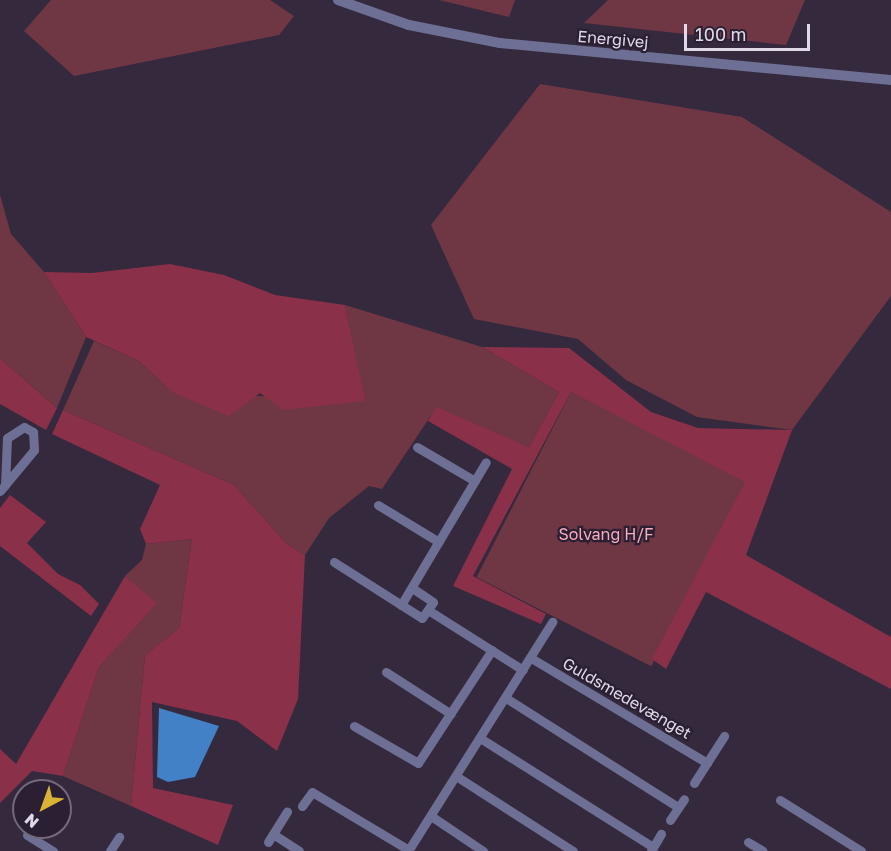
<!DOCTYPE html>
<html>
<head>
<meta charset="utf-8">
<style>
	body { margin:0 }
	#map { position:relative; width:891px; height:851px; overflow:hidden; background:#35293e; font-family:"Golos Text",sans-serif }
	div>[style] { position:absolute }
	.green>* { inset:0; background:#6f3744; transform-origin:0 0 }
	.forest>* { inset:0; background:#8a3049 }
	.water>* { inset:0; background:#4381c6 }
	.minor>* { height:9px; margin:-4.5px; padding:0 4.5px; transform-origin:4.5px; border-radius:4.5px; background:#6d7094 }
	.tertiary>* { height:10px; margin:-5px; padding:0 5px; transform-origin:5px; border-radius:5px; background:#6d7094 }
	span { translate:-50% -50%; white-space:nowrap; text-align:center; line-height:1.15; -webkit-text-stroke:4.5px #2b1f33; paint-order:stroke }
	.street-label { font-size:16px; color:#e0d9e7 }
	.park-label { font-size:16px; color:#f9acbb }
	.north { position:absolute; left:12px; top:779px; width:60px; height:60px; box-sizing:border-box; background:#2b1f33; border:2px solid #73697b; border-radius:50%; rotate:221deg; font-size:16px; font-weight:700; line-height:24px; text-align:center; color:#e0d9e7 }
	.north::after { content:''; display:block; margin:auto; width:21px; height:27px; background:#d9b334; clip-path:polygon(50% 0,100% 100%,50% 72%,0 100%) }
	.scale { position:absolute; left:684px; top:24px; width:126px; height:27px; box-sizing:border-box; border:3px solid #e0d9e7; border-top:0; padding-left:8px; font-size:18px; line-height:21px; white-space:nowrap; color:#e0d9e7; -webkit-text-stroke:4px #2b1f33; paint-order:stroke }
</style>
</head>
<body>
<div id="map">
	<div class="green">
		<i style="clip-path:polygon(51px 0,270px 0,294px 16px,279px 35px,74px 76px,24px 31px)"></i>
		<i style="clip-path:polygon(439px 0,515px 0,509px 17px)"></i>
		<i style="clip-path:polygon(608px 0,805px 0,786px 45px,584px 23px)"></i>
		<i style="clip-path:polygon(540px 84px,742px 117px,891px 212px,891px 296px,792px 430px,697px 417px,626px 380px,578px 339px,474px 319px,431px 225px)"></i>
		<i style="clip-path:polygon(0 195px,11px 234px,44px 272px,86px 337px,57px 408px,0 358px)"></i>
		<i style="clip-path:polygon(345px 305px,482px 347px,559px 392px,529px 447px,436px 408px,382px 489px,369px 486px,329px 518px,305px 555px,287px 544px,234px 485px,63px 410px,94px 341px,139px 361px,172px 392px,364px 401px)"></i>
		<i style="left:571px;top:392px;width:196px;height:208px;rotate:27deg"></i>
		<i style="clip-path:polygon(192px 539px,179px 628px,145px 655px,131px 806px,63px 776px,99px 667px,156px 603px,125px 576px,142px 560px,146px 544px)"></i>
	</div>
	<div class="forest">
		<i style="clip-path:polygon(170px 264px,224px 275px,275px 295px,345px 305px,365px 401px,283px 410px,260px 393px,229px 416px,172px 392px,139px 361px,86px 337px,44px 272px,92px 273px)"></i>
		<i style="clip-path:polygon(482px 347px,569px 348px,651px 412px,698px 428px,792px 430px,746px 555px,891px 637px,891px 689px,706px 592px,666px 669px,652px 659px,745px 482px,571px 392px,473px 576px,546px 614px,541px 624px,453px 586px,512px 469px,428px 421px,436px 407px,529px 447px,559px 392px)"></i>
		<i style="clip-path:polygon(0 358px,57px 408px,46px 430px,0 404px)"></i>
		<i style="clip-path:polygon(63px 410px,234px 485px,287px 544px,305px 555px,298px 699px,277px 751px,237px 721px,152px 702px,153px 788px,233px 805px,218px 845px,131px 806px,145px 655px,179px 628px,192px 539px,146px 544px,140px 529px,160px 485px,52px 434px)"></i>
		<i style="clip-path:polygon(10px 495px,46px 522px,27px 543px,58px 574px,80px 585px,99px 604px,91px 616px,0 546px,0 508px)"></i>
		<i style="clip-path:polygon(125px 576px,157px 603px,99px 667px,63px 776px,32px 771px,0 803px,0 749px,16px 764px)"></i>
	</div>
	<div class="water">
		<i style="clip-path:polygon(159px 708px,219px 726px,195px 777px,168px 782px,157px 777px)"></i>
	</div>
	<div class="minor">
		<i style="left:417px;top:447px;width:67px;rotate:30.4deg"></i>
		<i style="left:0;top:491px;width:53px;rotate:-50.3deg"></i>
		<i style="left:34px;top:450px;width:18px;rotate:-93deg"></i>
		<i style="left:33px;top:432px;width:10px;rotate:-151deg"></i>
		<i style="left:24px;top:427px;width:20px;rotate:147deg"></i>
		<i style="left:7px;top:438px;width:47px;rotate:92.4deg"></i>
		<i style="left:378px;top:505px;width:71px;rotate:31.2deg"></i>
		<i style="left:334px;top:562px;width:104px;rotate:32.5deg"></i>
		<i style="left:422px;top:618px;width:19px;rotate:-55deg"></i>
		<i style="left:433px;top:602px;width:25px;rotate:-146deg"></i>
		<i style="left:401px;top:605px;width:166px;rotate:-59.3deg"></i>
		<i style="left:428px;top:610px;width:112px;rotate:32.3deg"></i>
		<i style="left:531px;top:658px;width:205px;rotate:30.8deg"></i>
		<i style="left:386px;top:672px;width:77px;rotate:32.9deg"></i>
		<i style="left:506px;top:698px;width:204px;rotate:32.4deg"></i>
		<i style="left:354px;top:726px;width:74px;rotate:30deg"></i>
		<i style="left:418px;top:763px;width:135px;rotate:-56.8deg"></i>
		<i style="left:480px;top:738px;width:204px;rotate:32.2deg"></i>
		<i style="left:456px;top:776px;width:139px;rotate:32.7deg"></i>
		<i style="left:694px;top:783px;width:56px;rotate:-57.4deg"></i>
		<i style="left:780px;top:800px;width:96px;rotate:32.2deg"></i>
		<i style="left:302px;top:806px;width:17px;rotate:-54deg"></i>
		<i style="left:312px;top:792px;width:113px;rotate:30.9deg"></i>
		<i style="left:431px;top:816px;width:63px;rotate:33.9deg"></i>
		<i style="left:670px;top:820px;width:25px;rotate:-56deg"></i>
		<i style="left:273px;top:834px;width:31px;rotate:33deg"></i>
		<i style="left:27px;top:835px;width:31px;rotate:32deg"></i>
		<i style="left:268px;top:842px;width:36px;rotate:-58deg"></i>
		<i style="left:748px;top:842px;width:17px;rotate:31deg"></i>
		<i style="left:110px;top:851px;width:17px;rotate:-57deg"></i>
		<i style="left:408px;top:851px;width:271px;rotate:-57.8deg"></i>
		<i style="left:651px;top:851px;width:20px;rotate:-60deg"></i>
	</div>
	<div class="tertiary">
		<i style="left:338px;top:0;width:75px;rotate:19.4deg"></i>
		<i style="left:409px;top:25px;width:93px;rotate:11.2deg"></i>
		<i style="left:500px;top:43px;width:393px;rotate:5.4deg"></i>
	</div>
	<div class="street-label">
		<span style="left:613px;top:39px;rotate:5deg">Energivej</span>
		<span style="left:627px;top:698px;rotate:30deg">Guldsmedevænget</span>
	</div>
	<div class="park-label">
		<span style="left:606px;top:534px">Solvang H/F</span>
	</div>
	<div class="north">N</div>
	<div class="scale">100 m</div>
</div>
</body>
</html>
